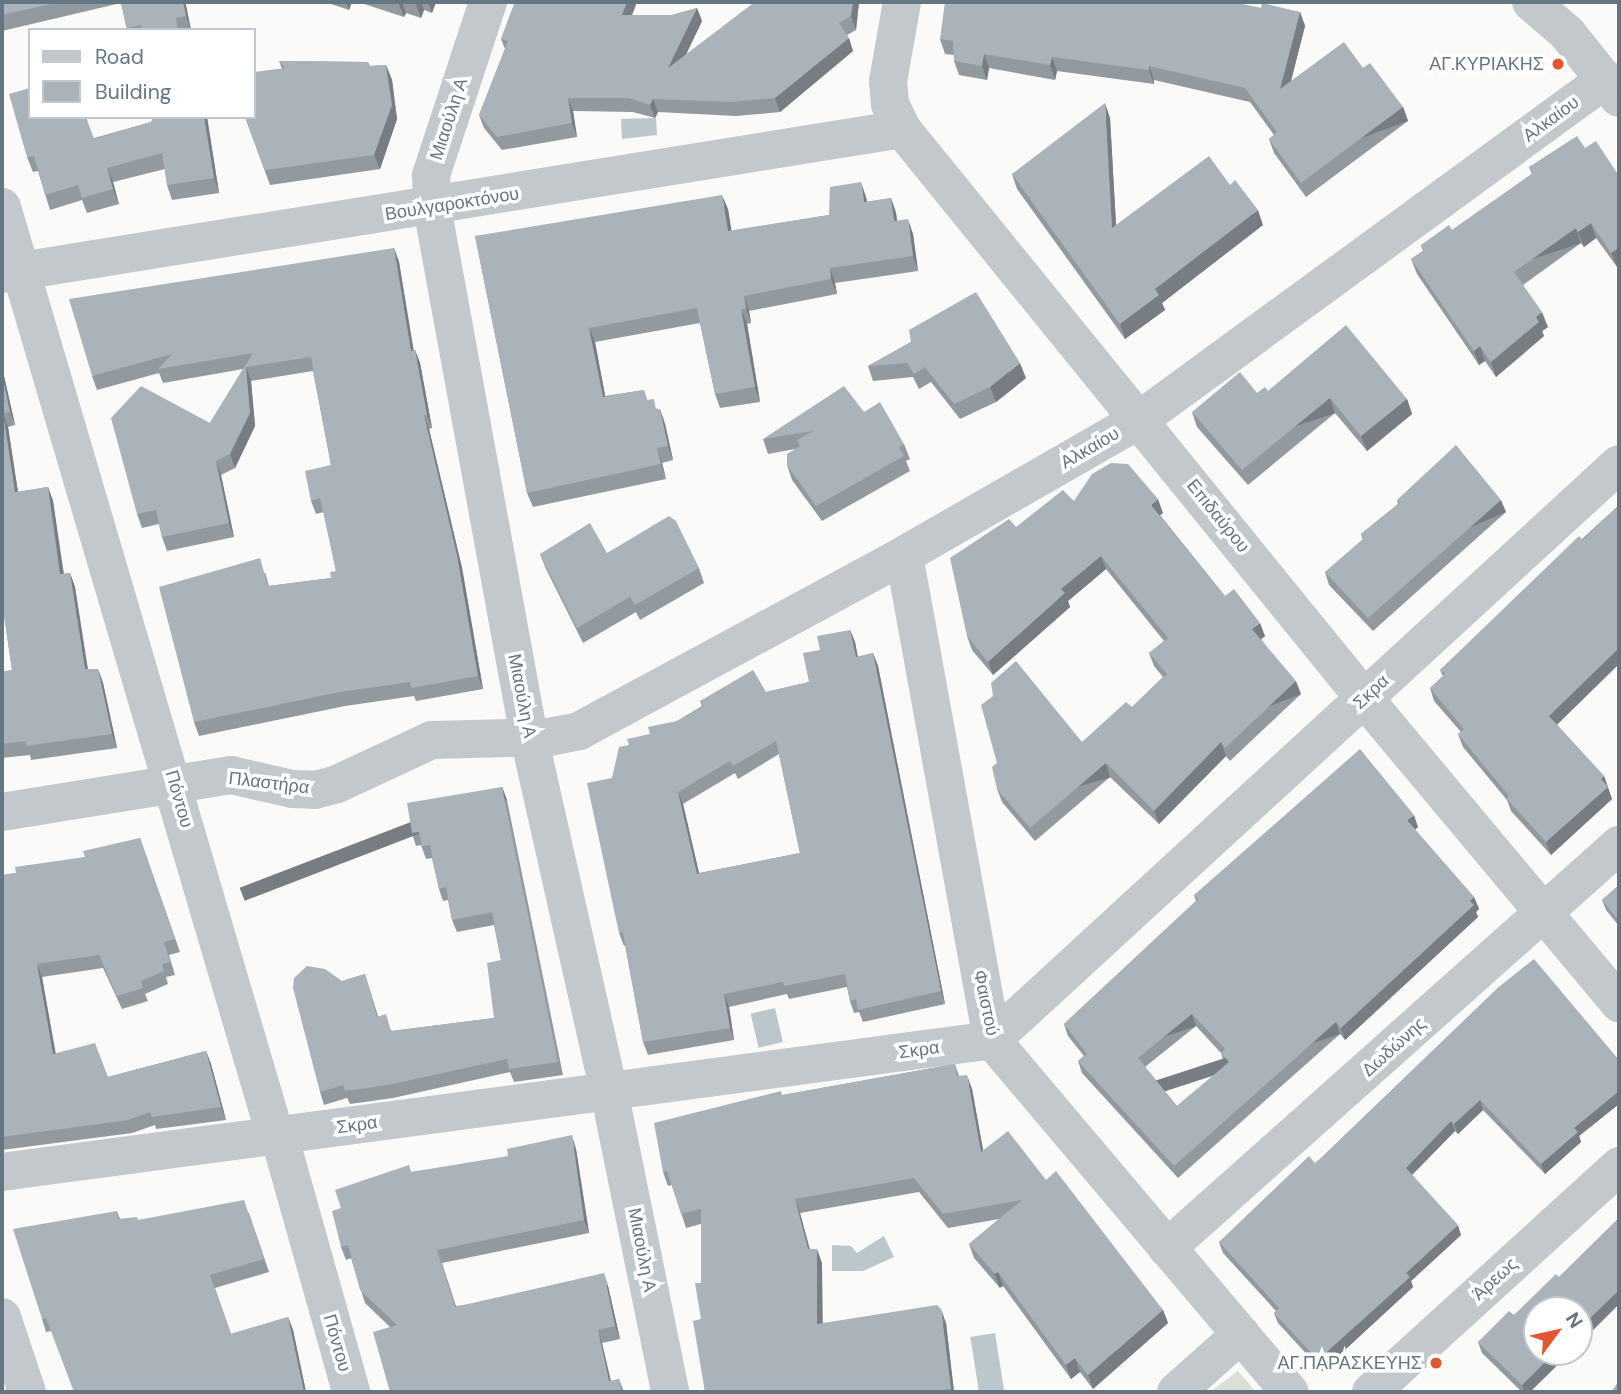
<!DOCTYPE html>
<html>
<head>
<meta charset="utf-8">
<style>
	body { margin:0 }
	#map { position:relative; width:1621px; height:1394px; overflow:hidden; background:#fafaf8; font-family:"DM Sans",sans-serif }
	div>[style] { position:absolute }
	.green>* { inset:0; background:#dadfd7 }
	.water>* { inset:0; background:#bbc7cb; transform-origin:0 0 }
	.minor>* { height:38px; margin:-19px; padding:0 19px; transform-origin:19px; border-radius:19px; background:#c3c8cc }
	.wall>* { inset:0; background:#929a9f }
	.shaded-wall>* { inset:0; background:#777d82; transform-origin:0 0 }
	.building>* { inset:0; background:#aab3b9 }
	.dots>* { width:19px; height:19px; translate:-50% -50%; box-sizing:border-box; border:4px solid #fff; border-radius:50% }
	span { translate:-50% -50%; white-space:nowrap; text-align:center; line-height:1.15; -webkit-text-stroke:7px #fff; paint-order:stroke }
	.poi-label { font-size:18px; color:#657683 }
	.right { translate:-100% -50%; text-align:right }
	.street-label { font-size:18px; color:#657683 }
	.frame { position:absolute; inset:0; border:4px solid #657683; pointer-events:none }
	.legend { position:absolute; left:28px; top:28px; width:228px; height:91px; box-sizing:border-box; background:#fff; border:2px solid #c1c8cd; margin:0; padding:9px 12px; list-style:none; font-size:21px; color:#657683 }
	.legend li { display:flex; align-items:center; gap:14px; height:35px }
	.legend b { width:35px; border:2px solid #c1c8cd }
	.north { position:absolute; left:1523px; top:1296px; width:70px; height:70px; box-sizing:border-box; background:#fff; border:2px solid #c1c8cd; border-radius:50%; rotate:57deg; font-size:19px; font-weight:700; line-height:28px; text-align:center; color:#657683 }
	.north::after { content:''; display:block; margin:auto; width:24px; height:32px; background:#e4572e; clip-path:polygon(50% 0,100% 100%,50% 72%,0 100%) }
</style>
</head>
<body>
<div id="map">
	<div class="green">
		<i style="clip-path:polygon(1238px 1371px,1256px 1392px,1210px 1392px)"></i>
	</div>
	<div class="water">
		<i style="clip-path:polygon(656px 118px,657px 135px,622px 139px,621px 119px)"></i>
		<i style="left:775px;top:1008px;width:35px;height:25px;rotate:77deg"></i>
		<i style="clip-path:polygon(884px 1236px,894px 1257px,863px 1271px,832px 1271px,832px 1245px,851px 1246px,857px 1253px)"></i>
		<i style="left:995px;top:1333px;width:60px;height:25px;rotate:81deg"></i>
	</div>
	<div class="minor">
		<i style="left:488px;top:2px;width:182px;rotate:108.2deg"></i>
		<i style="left:431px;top:175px;width:32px;rotate:88deg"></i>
		<i style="left:432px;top:207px;width:539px;rotate:79.63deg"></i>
		<i style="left:529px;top:737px;width:363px;rotate:77.3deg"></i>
		<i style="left:609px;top:1091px;width:307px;rotate:78.5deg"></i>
		<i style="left:902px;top:2px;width:80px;rotate:100deg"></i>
		<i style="left:888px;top:81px;width:23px;rotate:85deg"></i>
		<i style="left:890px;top:104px;width:28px;rotate:64deg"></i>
		<i style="left:902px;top:129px;width:733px;rotate:50.93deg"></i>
		<i style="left:1364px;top:698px;width:398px;rotate:50.1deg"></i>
		<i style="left:1531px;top:2px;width:48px;rotate:40.7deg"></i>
		<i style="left:1567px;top:33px;width:83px;rotate:51.3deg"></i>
		<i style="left:2px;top:207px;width:960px;rotate:73.6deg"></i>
		<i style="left:273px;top:1128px;width:9px;rotate:49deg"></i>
		<i style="left:279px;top:1135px;width:267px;rotate:74.3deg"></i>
		<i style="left:2px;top:274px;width:912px;rotate:-9.15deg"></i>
		<i style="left:904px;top:555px;width:493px;rotate:79.7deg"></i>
		<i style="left:992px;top:1040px;width:461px;rotate:49.8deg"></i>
		<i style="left:2px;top:812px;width:232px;rotate:-9.2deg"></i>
		<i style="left:231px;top:775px;width:63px;rotate:12.9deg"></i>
		<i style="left:292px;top:789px;width:23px;rotate:2deg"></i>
		<i style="left:315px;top:790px;width:23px;rotate:-15deg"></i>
		<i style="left:337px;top:784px;width:105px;rotate:-24.9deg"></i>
		<i style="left:432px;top:740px;width:117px;rotate:-1.5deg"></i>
		<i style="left:549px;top:737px;width:31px;rotate:-11deg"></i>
		<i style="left:579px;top:731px;width:370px;rotate:-28.4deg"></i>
		<i style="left:904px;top:555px;width:271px;rotate:-29.9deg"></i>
		<i style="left:1139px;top:420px;width:578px;rotate:-36.14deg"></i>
		<i style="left:2px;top:1172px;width:999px;rotate:-7.59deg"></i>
		<i style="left:992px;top:1040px;width:851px;rotate:-42.57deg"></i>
		<i style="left:1167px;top:1248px;width:606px;rotate:-41.72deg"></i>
		<i style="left:2px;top:1317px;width:79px;rotate:71.6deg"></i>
		<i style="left:1176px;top:1392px;width:87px;rotate:-41.7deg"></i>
		<i style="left:1371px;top:1392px;width:336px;rotate:-42.3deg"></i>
	</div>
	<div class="wall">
		<i style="clip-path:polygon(2px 2px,185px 2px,191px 30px,127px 30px,121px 3px,2px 31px)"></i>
		<i style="clip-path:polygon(325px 2px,352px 2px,349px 10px)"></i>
		<i style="clip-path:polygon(358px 2px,436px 2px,432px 13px,424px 10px,421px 18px,406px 13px,404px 17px)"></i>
		<i style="clip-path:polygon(515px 2px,637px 2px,632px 15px,672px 15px,697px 8px,702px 21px,686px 55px,755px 2px,859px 2px,856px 30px,847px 35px,853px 51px,780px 112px,736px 116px,658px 112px,655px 118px,633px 112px,573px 111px,577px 137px,502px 150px,484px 128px,479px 115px,505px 49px,501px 39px)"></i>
		<i style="clip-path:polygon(1261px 8px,1300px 12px,1305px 26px,1291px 81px,1363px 68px,1403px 107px,1408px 121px,1306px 197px,1274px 153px,1269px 139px,1274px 135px,1250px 102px,1154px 80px,1154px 84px,1057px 71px,1055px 80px,989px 68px,987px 80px,959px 75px,954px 61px,954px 55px,945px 54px,940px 39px)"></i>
		<i style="clip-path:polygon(279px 61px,368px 62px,370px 66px,386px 65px,392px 80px,397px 119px,380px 169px,270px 185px,245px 117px,282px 69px)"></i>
		<i style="clip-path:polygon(207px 117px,219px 193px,172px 200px,167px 185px,165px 169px,113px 182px,119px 204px,87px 213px,82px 200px,50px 210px,38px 171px,33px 172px,27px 157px,151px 122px)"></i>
		<i style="clip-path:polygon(1110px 118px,1116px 225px,1230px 185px,1263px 225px,1162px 303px,1165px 310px,1125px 339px,1017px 189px,1012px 174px)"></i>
		<i style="clip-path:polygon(1585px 148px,1619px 176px,1619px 266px,1617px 267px,1596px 238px,1584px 247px,1581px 243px,1523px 285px,1548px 327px,1542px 331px,1544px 336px,1496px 377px,1485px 361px,1479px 365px,1417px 274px,1411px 259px,1423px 251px,1421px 245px,1452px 230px,1532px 174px,1529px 167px)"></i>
		<i style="clip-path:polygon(866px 197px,867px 202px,891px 198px,896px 213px,897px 221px,913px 234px,918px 271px,835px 283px,837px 294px,749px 311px,751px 323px,747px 324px,760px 402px,720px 408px,715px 394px,700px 323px,595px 342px,605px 396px,644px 390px,647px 400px,658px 410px,660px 409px,665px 424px,673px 460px,662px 463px,666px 479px,533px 507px,527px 493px,475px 236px,728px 209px,731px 231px,829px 215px)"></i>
		<i style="clip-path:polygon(394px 248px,399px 262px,413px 350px,415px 350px,420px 363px,432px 428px,429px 429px,462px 568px,483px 689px,416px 701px,414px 696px,345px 706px,199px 736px,194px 722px,265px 572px,269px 586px,331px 578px,336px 571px,324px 512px,316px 514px,311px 501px,331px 465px,313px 371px,251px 381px,255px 426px,235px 468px,221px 475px,234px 537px,167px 551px,162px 537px,159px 524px,142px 528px,137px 514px,210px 423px,243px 369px,163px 383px,159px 373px,97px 390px,92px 376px)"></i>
		<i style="clip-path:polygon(911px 342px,1026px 378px,996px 402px,960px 419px,931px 382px,919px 389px,913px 377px,873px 381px,868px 366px)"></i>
		<i style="clip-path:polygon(2px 367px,15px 425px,8px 427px,18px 492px,48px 487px,53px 501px,63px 574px,70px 573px,75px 587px,87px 669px,98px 669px,103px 683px,117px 748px,31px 760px,30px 755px,2px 758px,2px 672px,12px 670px,2px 601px)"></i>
		<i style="clip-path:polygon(1268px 391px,1407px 399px,1412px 414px,1367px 451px,1335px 413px,1248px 485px,1197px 427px,1192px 412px,1257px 393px)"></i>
		<i style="clip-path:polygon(864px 412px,904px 444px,910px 459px,906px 461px,910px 471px,822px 521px,792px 480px,787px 465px,795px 449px,768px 454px,763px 439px)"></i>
		<i style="clip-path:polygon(1397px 500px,1506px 512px,1373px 631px,1329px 585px,1325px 572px,1363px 540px,1361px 534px,1398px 504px)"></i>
		<i style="clip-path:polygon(1619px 505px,1619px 664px,1557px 725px,1604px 776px,1612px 799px,1551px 855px,1511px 811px,1507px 800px,1463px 747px,1458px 734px,1461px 732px,1434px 701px,1430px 688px,1443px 676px,1440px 670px)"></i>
		<i style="clip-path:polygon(1163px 513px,1160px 515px,1225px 596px,1265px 636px,1261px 639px,1301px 694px,1230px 761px,1226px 756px,1159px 824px,1110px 777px,1035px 841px,1002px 802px,997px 789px,1082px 742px,1132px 707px,1163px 677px,1154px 666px,1149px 653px,1164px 641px,1106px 569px,1068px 601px,1070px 607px,993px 675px,972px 650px,967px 636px,1016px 527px)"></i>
		<i style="clip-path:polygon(607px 553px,699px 568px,704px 583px,640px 620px,636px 612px,583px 643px,546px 569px,540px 554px)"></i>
		<i style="clip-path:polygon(evenodd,850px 630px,855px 642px,858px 657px,873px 653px,878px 666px,945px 1004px,863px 1022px,859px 1012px,854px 1013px,850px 1001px,847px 987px,789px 999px,787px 994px,729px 1007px,734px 1040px,648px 1055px,643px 1042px,625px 945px,624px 946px,619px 933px,612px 778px,629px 745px,677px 721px,702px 706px,700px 701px,766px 692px,809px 682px,820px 650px,850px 630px,779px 754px,800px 853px,699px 873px,683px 804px,735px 773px,738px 779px,779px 754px)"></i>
		<i style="clip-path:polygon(502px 787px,507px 800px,563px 1075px,514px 1082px,510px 1072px,393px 1098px,350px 1104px,347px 1098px,324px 1105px,320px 1092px,342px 981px,365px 974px,378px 1016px,392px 1031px,494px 1018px,501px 960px,494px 925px,457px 932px,452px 920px,448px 900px,443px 901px,439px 889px,432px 858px,426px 859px,421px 845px,416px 846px,412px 833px)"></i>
		<i style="clip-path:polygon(evenodd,1418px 827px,1415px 830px,1474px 897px,1479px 909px,1476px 912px,1478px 917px,1345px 1040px,1340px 1034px,1178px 1178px,1082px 1073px,1078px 1061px,1084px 1056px,1068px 1036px,1064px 1024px,1196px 901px,1194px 895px,1418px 827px,1196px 1026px,1221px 1053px,1225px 1066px,1177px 1106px,1145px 1067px,1196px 1026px)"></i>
		<i style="clip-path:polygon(140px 838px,180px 952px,169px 955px,175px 975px,166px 977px,168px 984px,145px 994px,148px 1001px,122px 1009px,103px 968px,42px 977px,55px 1053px,108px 1077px,206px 1051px,211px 1064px,226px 1120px,156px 1129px,155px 1125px,132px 1133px,2px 1150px,2px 875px,16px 873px,85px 857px)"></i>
		<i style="clip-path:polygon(1619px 885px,1619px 926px,1606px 910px,1602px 900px)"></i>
		<i style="clip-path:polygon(1500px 986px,1619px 1060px,1619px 1104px,1579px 1136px,1581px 1142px,1545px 1174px,1483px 1110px,1458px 1134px,1455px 1131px,1412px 1175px,1461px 1235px,1411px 1281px,1413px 1287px,1322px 1371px,1278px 1323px,1274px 1313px,1276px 1311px,1223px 1253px,1219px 1242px,1320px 1159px)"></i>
		<i style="clip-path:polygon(955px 1064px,959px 1076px,972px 1089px,983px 1151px,1046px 1180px,1163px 1310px,1168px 1323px,1093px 1389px,1080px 1372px,1071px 1379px,1003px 1286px,1000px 1288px,974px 1258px,969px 1244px,999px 1219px,948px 1228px,919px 1192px,800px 1213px,810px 1249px,822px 1263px,822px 1323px,946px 1323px,954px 1392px,705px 1392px,701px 1319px,701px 1224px,686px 1228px,672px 1185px,668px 1186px,663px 1172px,783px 1095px)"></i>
		<i style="clip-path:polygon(576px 1149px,589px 1233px,442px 1263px,456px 1306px,608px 1286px,620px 1339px,602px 1343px,611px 1381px,619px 1379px,624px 1392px,390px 1392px,390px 1327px,365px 1303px,351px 1258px,346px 1260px,341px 1247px,341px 1208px,412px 1172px)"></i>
		<i style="clip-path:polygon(117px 1211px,120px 1219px,138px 1220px,249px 1213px,269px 1272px,215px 1288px,231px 1334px,288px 1317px,293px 1330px,306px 1392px,51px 1331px,46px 1332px,42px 1319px)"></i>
		<i style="clip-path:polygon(1619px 1218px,1619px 1304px,1579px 1344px,1579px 1310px,1530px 1392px,1522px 1392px,1482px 1353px,1478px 1342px,1514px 1315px,1559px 1277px)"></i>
	</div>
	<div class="shaded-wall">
		<i style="clip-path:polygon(183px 2px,185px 2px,186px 5px,191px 30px,186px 16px)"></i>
		<i style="clip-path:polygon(346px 2px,352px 2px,349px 10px)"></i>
		<i style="clip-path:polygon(398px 2px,402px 2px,406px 13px,404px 17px)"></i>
		<i style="clip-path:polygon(415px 2px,421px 2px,424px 10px,421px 18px)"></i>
		<i style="clip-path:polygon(428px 2px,436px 2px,432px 13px)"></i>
		<i style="clip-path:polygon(627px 2px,637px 2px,627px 28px,622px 15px)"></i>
		<i style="clip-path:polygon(853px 2px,859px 2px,856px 30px,851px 16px)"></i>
		<i style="clip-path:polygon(697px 8px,702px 21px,673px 81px,668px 68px)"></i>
		<i style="clip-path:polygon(1300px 12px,1305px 26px,1285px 104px,1280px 89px)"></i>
		<i style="clip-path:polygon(849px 38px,853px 51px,780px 112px,775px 98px)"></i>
		<i style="clip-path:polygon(984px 54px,989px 68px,987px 80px,982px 66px)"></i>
		<i style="clip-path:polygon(1052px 57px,1057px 71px,1055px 80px,1050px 65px)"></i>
		<i style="clip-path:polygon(386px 65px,392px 80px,397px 119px,380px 169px,374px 155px)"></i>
		<i style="clip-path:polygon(1149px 66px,1154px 80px,1154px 84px,1149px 70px)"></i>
		<i style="clip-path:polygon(568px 98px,573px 111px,577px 137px,572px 123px)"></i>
		<i style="clip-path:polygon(653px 99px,658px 112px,655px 118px,650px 105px)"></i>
		<i style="clip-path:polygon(1105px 103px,1110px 118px,1117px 243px,1112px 228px)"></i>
		<i style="left:1403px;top:107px;width:15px;height:127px;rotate:70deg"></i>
		<i style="clip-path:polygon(204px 117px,207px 117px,219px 193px,214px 178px)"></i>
		<i style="clip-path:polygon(107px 168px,113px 182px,119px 204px,113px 189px)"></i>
		<i style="clip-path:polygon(861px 182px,866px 197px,869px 217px,864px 202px)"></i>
		<i style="clip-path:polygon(722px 195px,728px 209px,734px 246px,728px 231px)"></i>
		<i style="clip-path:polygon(891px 198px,896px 213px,899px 236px,894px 221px)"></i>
		<i style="clip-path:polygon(1258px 210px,1263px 225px,1162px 303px,1165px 310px,1125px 339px,1120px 324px,1155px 289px)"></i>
		<i style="clip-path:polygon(908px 219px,913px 234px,918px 271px,913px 256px)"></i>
		<i style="clip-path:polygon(1591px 223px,1596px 238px,1584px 247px,1578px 232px)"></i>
		<i style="left:1576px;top:228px;width:16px;height:76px;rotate:72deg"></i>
		<i style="clip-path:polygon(394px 248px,399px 262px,416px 364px,411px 351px)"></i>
		<i style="clip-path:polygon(1617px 249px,1619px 255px,1619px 266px,1617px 267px,1611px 253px)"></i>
		<i style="clip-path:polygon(830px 268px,835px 283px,837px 294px,831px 279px)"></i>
		<i style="clip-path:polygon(744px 296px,749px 311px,751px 323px,746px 308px)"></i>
		<i style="clip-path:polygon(741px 309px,747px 324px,760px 402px,755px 387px)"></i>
		<i style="clip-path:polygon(1542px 312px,1548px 327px,1542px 331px,1544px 336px,1496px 377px,1491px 362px,1536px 317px)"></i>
		<i style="clip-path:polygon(589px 328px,595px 342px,608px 411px,603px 397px)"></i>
		<i style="clip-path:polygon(1480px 346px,1485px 361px,1479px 365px,1474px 351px)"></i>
		<i style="clip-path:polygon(415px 350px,420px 363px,432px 428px,427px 415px)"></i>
		<i style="clip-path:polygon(1020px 363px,1026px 378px,996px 402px,990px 387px)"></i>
		<i style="clip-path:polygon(2px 367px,15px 425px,10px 412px,2px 375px)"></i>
		<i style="clip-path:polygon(246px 367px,251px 381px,255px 426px,235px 468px,230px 454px)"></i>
		<i style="left:1330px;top:398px;width:16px;height:114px;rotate:72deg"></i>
		<i style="clip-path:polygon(1407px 399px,1412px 414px,1367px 451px,1361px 436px)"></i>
		<i style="clip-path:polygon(660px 409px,665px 424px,673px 460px,668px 446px)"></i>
		<i style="clip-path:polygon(3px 413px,8px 427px,20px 506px,15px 492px)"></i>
		<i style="clip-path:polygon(424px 415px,429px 429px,462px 568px,483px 689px,478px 676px)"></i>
		<i style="clip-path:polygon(657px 448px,662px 463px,666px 479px,661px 464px)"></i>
		<i style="clip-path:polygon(216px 461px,221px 475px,234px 537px,229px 523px)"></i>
		<i style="clip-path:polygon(48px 487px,53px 501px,66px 588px,60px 574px)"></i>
		<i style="clip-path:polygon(1158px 499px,1163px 513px,1156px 518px,1151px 505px)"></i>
		<i style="left:1501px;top:500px;width:13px;height:178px;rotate:67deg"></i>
		<i style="clip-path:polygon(1101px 556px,1106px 569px,1068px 601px,1070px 607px,993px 675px,988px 662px,1061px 589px)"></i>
		<i style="clip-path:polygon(70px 573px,75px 587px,90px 682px,85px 669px)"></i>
		<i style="clip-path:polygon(1260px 623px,1265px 636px,1257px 643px,1252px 629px)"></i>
		<i style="clip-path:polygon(850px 630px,855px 642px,860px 670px,856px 657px)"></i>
		<i style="clip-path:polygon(1619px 648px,1619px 664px,1553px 728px,1549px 716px)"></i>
		<i style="clip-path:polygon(873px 653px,878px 666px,945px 1004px,941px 991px)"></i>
		<i style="clip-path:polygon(98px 669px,103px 683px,117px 748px,112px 734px)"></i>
		<i style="left:1296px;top:681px;width:14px;height:98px;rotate:69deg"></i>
		<i style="clip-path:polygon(1221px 742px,1226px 756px,1159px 824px,1154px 811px)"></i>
		<i style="left:1106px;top:763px;width:15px;height:100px;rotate:74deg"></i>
		<i style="clip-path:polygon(1604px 776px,1612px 799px,1551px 855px,1546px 842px)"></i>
		<i style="left:502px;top:787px;width:14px;height:281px;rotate:69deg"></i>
		<i style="clip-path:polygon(678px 792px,683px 804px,702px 886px,697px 874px)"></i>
		<i style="clip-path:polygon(1414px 815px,1418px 827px,1411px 832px,1407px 820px)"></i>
		<i style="clip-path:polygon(1474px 897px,1479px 909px,1476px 912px,1478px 917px,1345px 1040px,1341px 1028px)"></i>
		<i style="clip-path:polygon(37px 964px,42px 977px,58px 1066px,53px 1054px)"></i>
		<i style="clip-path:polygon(724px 994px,729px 1007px,734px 1040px,730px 1028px)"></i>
		<i style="left:1192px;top:1014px;width:13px;height:70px;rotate:72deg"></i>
		<i style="left:1336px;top:1022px;width:13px;height:217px;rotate:72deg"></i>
		<i style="clip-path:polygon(206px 1051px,211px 1064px,226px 1120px,221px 1107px)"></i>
		<i style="clip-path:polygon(967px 1075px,972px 1089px,986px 1166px,981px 1152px)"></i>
		<i style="clip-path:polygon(1619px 1091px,1619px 1104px,1579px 1136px,1581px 1142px,1545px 1174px,1541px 1164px,1574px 1128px)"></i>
		<i style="clip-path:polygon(1480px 1100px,1483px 1110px,1458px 1134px,1454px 1124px)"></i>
		<i style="clip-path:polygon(1451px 1121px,1455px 1131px,1409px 1178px,1406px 1168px)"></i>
		<i style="clip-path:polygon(572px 1135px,576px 1149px,589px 1233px,584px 1220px)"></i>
		<i style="clip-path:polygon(795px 1199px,800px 1213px,813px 1263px,808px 1249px)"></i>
		<i style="clip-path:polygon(1458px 1225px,1461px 1235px,1411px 1281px,1413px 1287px,1322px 1371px,1318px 1360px,1406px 1273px)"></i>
		<i style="clip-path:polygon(817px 1249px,822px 1263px,823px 1338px,817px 1324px)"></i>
		<i style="left:998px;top:1272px;width:15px;height:4px;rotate:70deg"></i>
		<i style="clip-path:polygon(604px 1273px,608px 1286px,620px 1339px,615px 1326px)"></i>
		<i style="clip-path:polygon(1618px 1291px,1619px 1295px,1619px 1304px,1579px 1344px,1579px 1329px)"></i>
		<i style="clip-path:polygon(941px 1309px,946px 1323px,954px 1392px,952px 1392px,951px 1389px)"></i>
		<i style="clip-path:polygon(1163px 1310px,1168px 1323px,1093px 1389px,1088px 1375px)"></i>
		<i style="clip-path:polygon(288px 1317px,293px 1330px,306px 1392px,304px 1392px)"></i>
		<i style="clip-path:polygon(598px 1330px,602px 1343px,613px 1392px,609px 1381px)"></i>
		<i style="clip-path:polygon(1555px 1352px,1571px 1352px,1530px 1392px,1525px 1392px,1522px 1385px)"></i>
		<i style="clip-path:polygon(1075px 1358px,1080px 1372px,1071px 1379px,1066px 1365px)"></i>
	</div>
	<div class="building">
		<i style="clip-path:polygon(2px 2px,60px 2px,2px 15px)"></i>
		<i style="clip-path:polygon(121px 2px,183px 2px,186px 16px,176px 18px,178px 30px,142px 30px,141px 25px,127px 28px)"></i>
		<i style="clip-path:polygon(515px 2px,627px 2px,622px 15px,672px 15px,697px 8px,668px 68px,755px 2px,853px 2px,851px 16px,839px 23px,849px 38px,775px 98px,731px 102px,653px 99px,650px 105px,629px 98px,568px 98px,572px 123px,497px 137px,479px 115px,508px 41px,501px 39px)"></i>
		<i style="clip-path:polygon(945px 2px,1234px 2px,1261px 8px,1262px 3px,1300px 12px,1280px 89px,1344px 42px,1363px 68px,1370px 63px,1403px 107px,1301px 183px,1269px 139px,1277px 132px,1245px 88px,1149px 66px,1149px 70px,1052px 57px,1050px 65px,984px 54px,982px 66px,954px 61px,953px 41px,940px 39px)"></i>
		<i style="clip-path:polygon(279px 61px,368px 62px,369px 66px,386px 65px,392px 105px,374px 155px,265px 170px,245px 117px,254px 117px,254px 72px,285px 68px)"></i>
		<i style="clip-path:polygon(30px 88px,30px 117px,86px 117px,94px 139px,151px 122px,153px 117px,204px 117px,214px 178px,167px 185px,162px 153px,107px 168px,113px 189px,82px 198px,78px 185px,45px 195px,34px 156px,27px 157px,9px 94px)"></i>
		<i style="clip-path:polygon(1105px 103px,1112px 228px,1209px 156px,1230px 185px,1235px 180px,1258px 210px,1155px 289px,1159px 295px,1120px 324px,1012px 174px)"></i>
		<i style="clip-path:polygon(1577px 136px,1585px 148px,1596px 141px,1619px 176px,1619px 252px,1617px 249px,1611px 253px,1591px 223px,1578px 232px,1576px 228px,1514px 272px,1542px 312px,1536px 317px,1539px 322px,1491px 362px,1480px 346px,1474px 351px,1411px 259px,1424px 250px,1421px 245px,1449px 225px,1452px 230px,1533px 173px,1529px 167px)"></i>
		<i style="clip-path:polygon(861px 182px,864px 202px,891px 198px,894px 221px,908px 219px,913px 256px,830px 268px,831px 279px,744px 296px,746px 308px,741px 309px,755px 387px,715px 394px,697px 308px,589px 328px,603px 397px,644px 390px,646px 400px,654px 399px,656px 410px,660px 409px,668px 446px,657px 448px,661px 464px,527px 493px,475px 236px,722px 195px,728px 231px,829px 215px,830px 187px)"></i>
		<i style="clip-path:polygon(394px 248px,411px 351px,415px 350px,427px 415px,424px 415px,457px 555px,478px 676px,411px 688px,410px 682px,340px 692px,194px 722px,159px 587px,260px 558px,268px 586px,331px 578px,330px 572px,336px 571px,320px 498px,311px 501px,305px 471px,331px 465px,311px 357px,246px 367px,250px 413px,230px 454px,216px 461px,229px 523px,162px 537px,156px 510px,137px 514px,111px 418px,141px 386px,210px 423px,253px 353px,158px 369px,172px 354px,92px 376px,69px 299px)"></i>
		<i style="clip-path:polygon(976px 292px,1020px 363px,990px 387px,954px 404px,925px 367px,914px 374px,907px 363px,868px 366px,911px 342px,909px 330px)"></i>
		<i style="clip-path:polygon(1346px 325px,1407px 399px,1361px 436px,1330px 398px,1242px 470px,1192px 412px,1240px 372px,1257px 393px,1265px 387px,1268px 391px)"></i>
		<i style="clip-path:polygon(2px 375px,10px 412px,3px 413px,15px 492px,48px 487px,60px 574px,70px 573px,85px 669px,98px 669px,112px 734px,26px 746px,26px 741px,2px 744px,2px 672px,12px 670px,2px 601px)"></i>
		<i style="clip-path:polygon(844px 386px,864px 412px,880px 402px,904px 444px,899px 447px,904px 456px,816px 506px,787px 465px,787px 454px,800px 446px,797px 440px,813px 431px,763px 439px)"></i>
		<i style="clip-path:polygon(1456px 445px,1501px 500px,1368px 618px,1325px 572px,1364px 538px,1361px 534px,1400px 503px,1397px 500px)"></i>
		<i style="clip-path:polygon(1111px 463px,1128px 464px,1158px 499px,1151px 505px,1225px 596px,1234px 589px,1260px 623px,1252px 629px,1296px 681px,1225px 748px,1221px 742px,1154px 811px,1106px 763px,1030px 828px,997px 789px,992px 767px,997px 763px,981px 705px,993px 696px,991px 683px,1016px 661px,1082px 742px,1126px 702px,1132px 707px,1167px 674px,1149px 653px,1168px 638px,1101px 556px,1061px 589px,1065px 593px,988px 662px,967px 636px,950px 558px,1009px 519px,1016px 527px,1063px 490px,1074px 501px,1092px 474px)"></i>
		<i style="clip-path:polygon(1619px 505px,1619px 574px,1618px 575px,1619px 577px,1619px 648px,1549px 716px,1604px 776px,1601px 779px,1608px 787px,1546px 842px,1507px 799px,1509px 796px,1458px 734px,1464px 729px,1430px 688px,1445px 674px,1440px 670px,1579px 536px,1583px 540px)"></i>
		<i style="clip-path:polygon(669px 516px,676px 521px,699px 568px,635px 605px,630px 597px,577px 628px,540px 554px,590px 523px,607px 553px)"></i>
		<i style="clip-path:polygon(evenodd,850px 630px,856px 657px,873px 653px,941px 991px,858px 1010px,856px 999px,850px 1001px,845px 974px,784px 986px,783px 982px,724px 994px,730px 1028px,643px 1042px,623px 932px,619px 933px,587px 783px,612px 778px,619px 747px,629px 745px,627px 739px,650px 734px,648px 727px,677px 721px,704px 706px,700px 701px,753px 670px,766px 692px,809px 682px,803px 653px,820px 650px,817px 636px,850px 630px,776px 741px,800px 853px,697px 874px,678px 792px,730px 761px,733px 766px,776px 741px)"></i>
		<i style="clip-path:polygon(evenodd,1360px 749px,1414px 815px,1407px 820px,1474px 897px,1470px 901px,1474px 905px,1341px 1028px,1336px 1022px,1174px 1166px,1078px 1061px,1087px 1054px,1064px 1024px,1198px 899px,1194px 895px,1360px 749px,1192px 1014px,1225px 1049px,1221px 1053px,1229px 1062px,1177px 1106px,1138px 1058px,1192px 1014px)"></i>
		<i style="clip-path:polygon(502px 787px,558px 1062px,509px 1069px,507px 1059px,388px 1085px,345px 1091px,343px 1085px,320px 1092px,293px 988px,294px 978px,307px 966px,325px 969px,342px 981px,365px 974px,377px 1017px,386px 1014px,391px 1031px,494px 1018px,487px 963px,501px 960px,492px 912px,452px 920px,446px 887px,439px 889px,430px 845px,422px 846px,419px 832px,412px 833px,407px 803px)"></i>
		<i style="clip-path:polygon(140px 838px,175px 939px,164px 942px,170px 962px,162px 964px,164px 971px,141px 981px,143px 988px,117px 996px,99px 955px,37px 964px,53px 1054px,95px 1043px,108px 1077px,206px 1051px,221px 1107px,152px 1117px,150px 1112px,128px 1120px,2px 1137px,2px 875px,16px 873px,15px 867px,85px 857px,83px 851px)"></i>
		<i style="clip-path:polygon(1619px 885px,1619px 921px,1602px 900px)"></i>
		<i style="clip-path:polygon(1534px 959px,1619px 1060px,1619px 1091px,1574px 1128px,1578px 1132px,1541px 1164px,1480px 1100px,1454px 1124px,1451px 1121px,1406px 1168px,1458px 1225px,1406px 1273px,1410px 1277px,1318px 1360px,1274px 1313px,1279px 1308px,1219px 1242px,1309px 1156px,1315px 1163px,1320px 1159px,1500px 986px)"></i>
		<i style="clip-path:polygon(955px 1064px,957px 1076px,967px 1075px,981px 1152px,1008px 1131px,1046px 1180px,1056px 1171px,1163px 1310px,1088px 1375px,1075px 1358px,1066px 1365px,998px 1272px,995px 1274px,969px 1244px,1022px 1200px,943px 1214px,914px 1178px,795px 1199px,808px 1249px,817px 1249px,817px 1324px,937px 1305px,941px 1309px,951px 1389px,931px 1392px,705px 1392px,693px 1321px,701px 1319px,695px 1283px,701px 1283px,701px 1209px,681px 1214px,667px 1171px,663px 1172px,654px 1123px,781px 1091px,782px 1095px)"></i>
		<i style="clip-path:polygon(572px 1135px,584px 1220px,437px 1250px,455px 1307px,604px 1273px,615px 1326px,598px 1330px,609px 1381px,619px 1379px,621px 1392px,390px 1392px,373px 1332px,397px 1325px,360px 1290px,348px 1245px,341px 1247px,332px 1211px,341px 1208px,335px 1190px,409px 1165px,411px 1172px,508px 1156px,507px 1149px)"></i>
		<i style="clip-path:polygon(244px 1200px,264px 1259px,210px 1275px,231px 1334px,288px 1317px,304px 1392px,74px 1392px,46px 1318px,42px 1319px,13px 1229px,117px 1211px,118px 1219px,137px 1217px,138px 1220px)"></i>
		<i style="clip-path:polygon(1619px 1218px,1619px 1292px,1618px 1291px,1579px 1329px,1579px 1310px,1537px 1310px,1537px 1352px,1555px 1352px,1522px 1385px,1478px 1342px,1509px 1311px,1514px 1315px,1556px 1274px,1559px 1277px)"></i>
		<i style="clip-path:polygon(1619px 1381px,1619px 1392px,1611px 1392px)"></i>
	</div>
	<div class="dots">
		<i style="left:1558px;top:64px;background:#e4572e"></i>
		<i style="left:1436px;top:1363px;background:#e4572e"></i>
	</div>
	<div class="poi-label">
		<span class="right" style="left:1544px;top:64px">ΑΓ.ΚΥΡΙΑΚΗΣ</span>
		<span class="right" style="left:1422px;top:1363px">ΑΓ.ΠΑΡΑΣΚΕΥΗΣ</span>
	</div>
	<div class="street-label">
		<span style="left:449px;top:119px;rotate:-72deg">Μιαούλη Α</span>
		<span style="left:1551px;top:119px;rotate:-36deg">Αλκαίου</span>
		<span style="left:452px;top:204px;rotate:-9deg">Βουλγαροκτόνου</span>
		<span style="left:1090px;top:448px;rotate:-30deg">Αλκαίου</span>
		<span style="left:1218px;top:516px;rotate:51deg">Επιδαύρου</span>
		<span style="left:1371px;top:692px;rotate:-43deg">Σκρα</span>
		<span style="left:522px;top:696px;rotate:79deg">Μιαούλη Α</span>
		<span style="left:269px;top:783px;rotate:7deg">Πλαστήρα</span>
		<span style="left:179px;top:799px;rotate:74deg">Πόντου</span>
		<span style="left:986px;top:1003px;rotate:78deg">Φαιστού</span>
		<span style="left:1394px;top:1047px;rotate:-42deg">Δωδώνης</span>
		<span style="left:919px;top:1050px;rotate:-8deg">Σκρα</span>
		<span style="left:357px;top:1125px;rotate:-8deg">Σκρα</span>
		<span style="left:642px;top:1250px;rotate:79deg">Μιαούλη Α</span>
		<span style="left:1495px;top:1279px;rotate:-42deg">Άρεως</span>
		<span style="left:337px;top:1343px;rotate:74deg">Πόντου</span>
	</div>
	<div class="frame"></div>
	<ul class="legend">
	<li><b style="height:9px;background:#c3c8cc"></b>Road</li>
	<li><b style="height:19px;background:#aab3b9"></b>Building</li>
	</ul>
	<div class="north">N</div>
</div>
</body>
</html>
